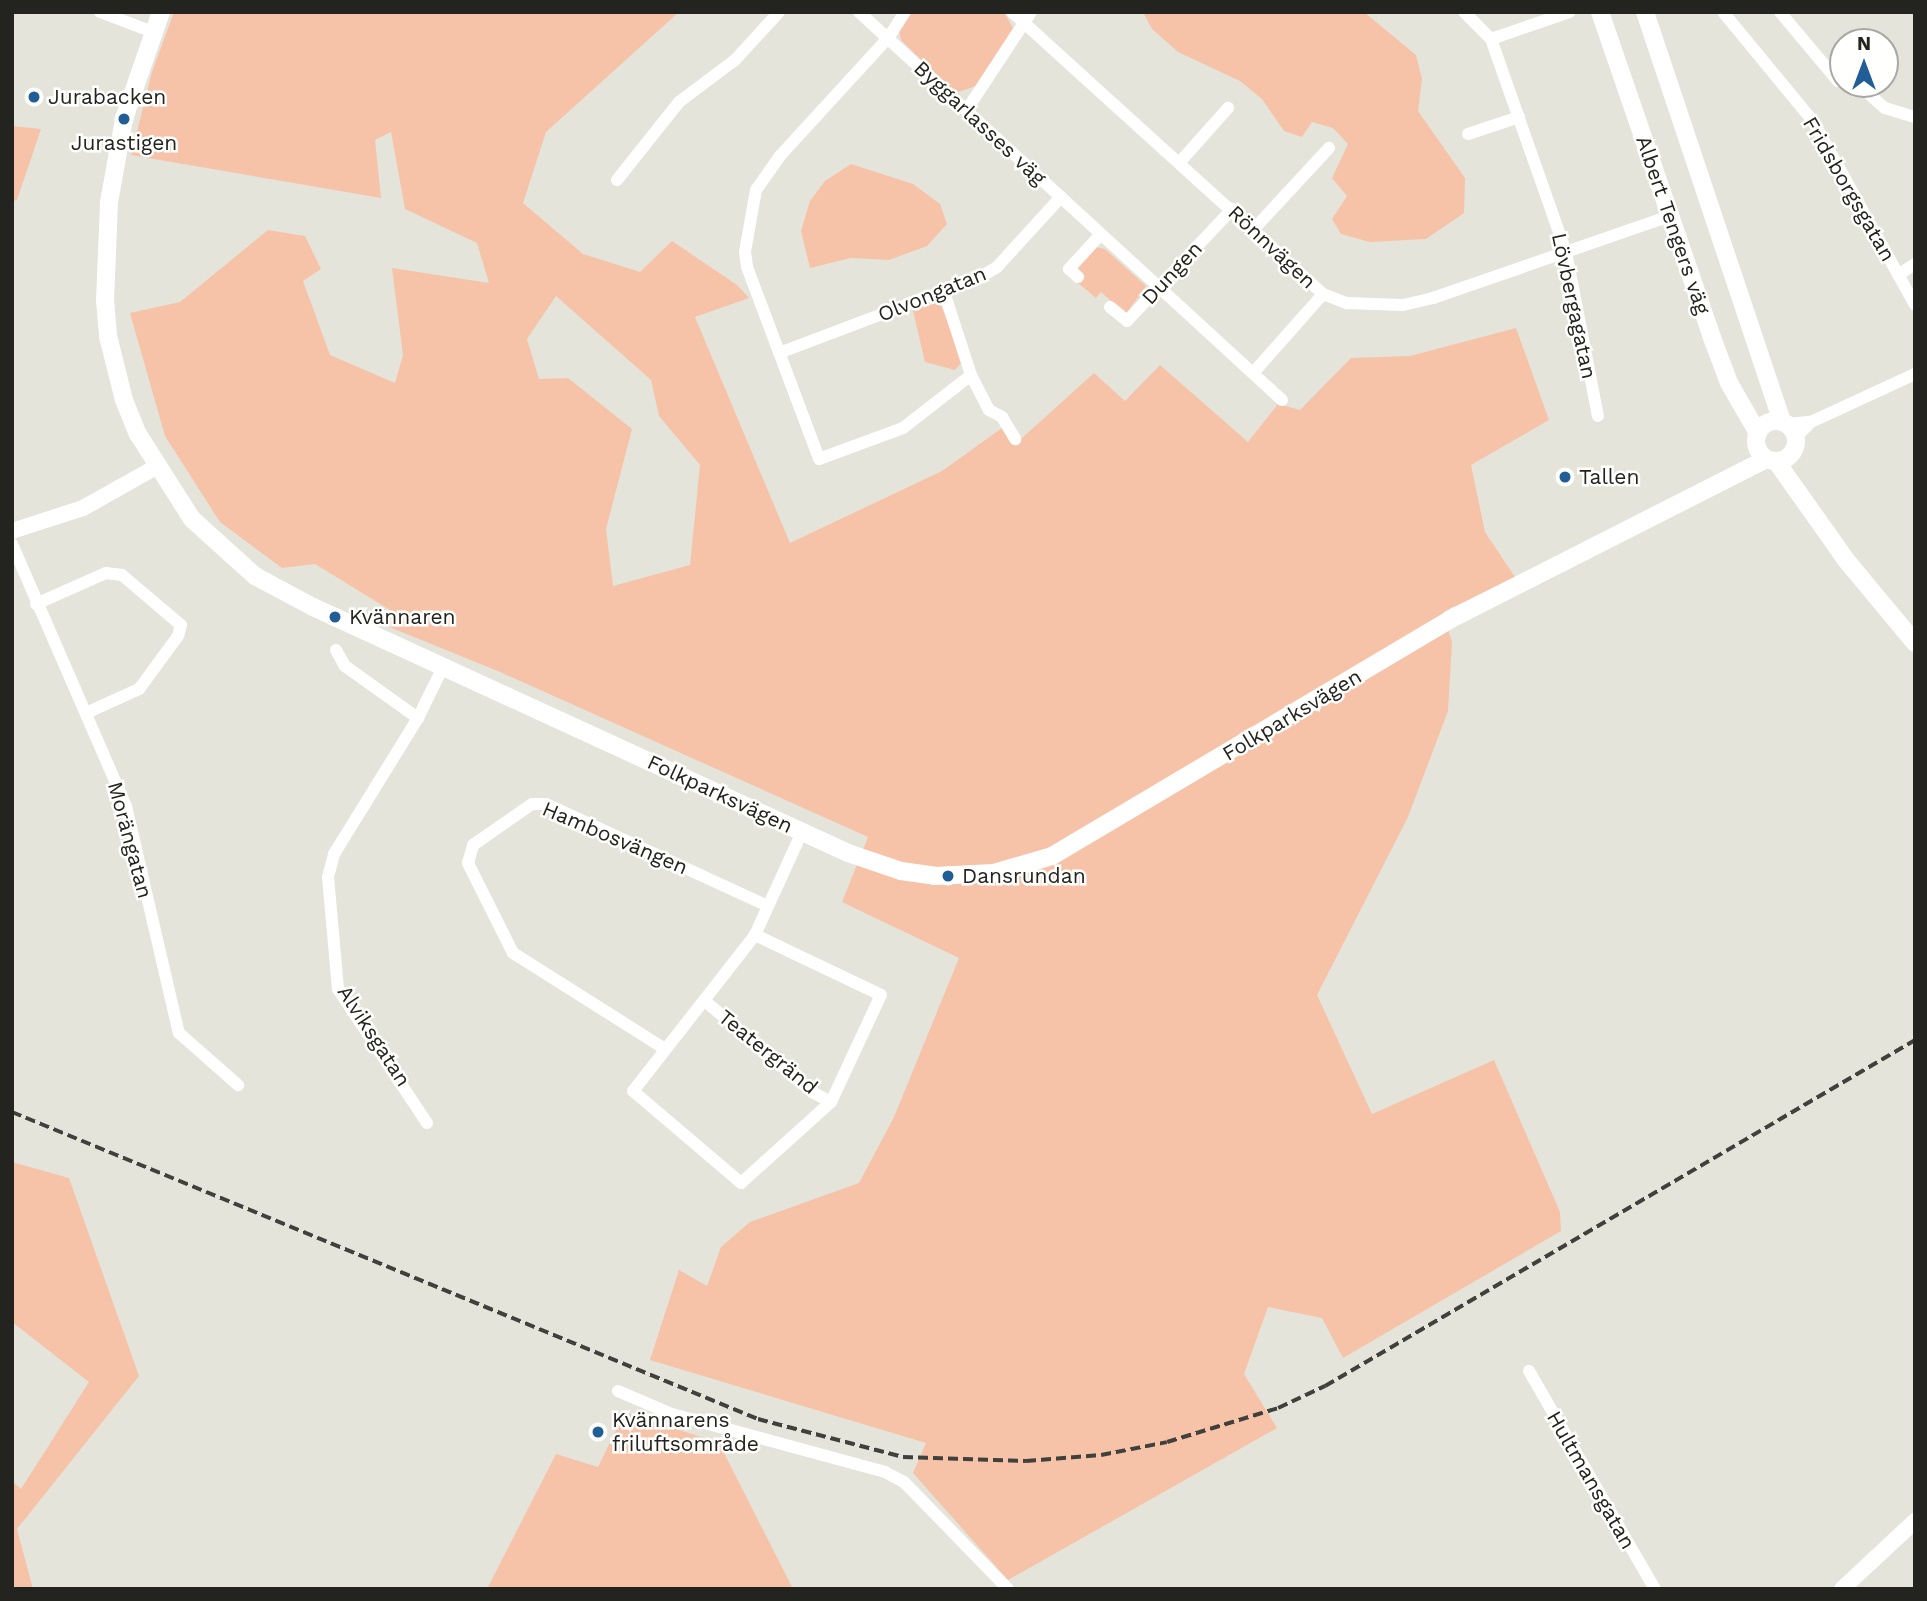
<!DOCTYPE html>
<html>
<head>
<meta charset="utf-8">
<style>
	body { margin:0 }
	#map { position:relative; width:1927px; height:1601px; overflow:hidden; background:#e4e4da; font-family:"Work Sans",sans-serif }
	div>[style] { position:absolute }
	.green>* { inset:0; background:#f7c3a8 }
	.minor>* { height:12px; margin:-6px; padding:0 6px; transform-origin:6px; border-radius:6px; background:#fff }
	.tertiary>* { height:16px; margin:-8px; padding:0 8px; transform-origin:8px; border-radius:8px; background:#fff }
	.secondary>* { height:18px; margin:-9px; padding:0 9px; transform-origin:9px; border-radius:9px; background:#fff }
	.secondary>.ring { margin:-9px; padding:0; box-sizing:content-box; background:none; border:18px solid #fff; border-radius:50% }
	.rail>* { height:3.5px; margin-top:-1.75px; transform-origin:0; background:repeating-linear-gradient(90deg,#40403c 0 10px,transparent 0 15px) }
	.dots>* { width:19px; height:19px; translate:-50% -50%; box-sizing:border-box; border:4px solid #fffffe; border-radius:50% }
	span { translate:-50% -50%; white-space:nowrap; text-align:center; line-height:1.15; -webkit-text-stroke:5px #fffffe; paint-order:stroke }
	.poi-label { font-size:21px; color:#23231f }
	.left { translate:0 -50%; text-align:left }
	.street-label { font-size:21px; color:#23231f }
	.frame { position:absolute; inset:0; border:14px solid #23231f; pointer-events:none }
	.north { position:absolute; left:1829px; top:28px; width:70px; height:70px; box-sizing:border-box; background:#fffffe; border:2px solid #a7a7a5; border-radius:50%; rotate:0deg; font-size:19px; font-weight:700; line-height:28px; text-align:center; color:#23231f }
	.north::after { content:''; display:block; margin:auto; width:24px; height:32px; background:#205e95; clip-path:polygon(50% 0,100% 100%,50% 72%,0 100%) }
</style>
</head>
<body>
<div id="map">
	<div class="green">
		<i style="clip-path:polygon(evenodd,174px 12px,679px 12px,546px 132px,523px 203px,583px 254px,640px 272px,672px 241px,737px 285px,749px 298px,695px 317px,790px 543px,942px 471px,1002px 428px,1022px 438px,1094px 373px,1125px 401px,1160px 365px,1248px 442px,1278px 404px,1300px 410px,1351px 358px,1410px 356px,1516px 328px,1549px 420px,1471px 465px,1485px 532px,1515px 577px,1443px 612px,1452px 642px,1448px 711px,1408px 817px,1317px 995px,1372px 1114px,1494px 1060px,1560px 1212px,1561px 1231px,1343px 1358px,1322px 1318px,1268px 1307px,1244px 1374px,1277px 1428px,1008px 1580px,913px 1473px,926px 1443px,650px 1360px,679px 1270px,707px 1286px,721px 1247px,750px 1222px,859px 1183px,894px 1117px,959px 958px,842px 902px,868px 837px,500px 672px,387px 626px,390px 610px,315px 564px,282px 568px,220px 522px,165px 436px,130px 313px,180px 302px,268px 230px,305px 236px,321px 269px,303px 281px,330px 355px,395px 383px,403px 355px,392px 268px,489px 283px,477px 243px,405px 209px,391px 132px,375px 140px,381px 198px,131px 155px,152px 72px,174px 12px,556px 296px,651px 380px,659px 416px,700px 465px,690px 565px,613px 586px,606px 529px,632px 429px,568px 378px,539px 379px,527px 339px,556px 296px)"></i>
		<i style="clip-path:polygon(911px 12px,1004px 12px,1013px 28px,976px 86px,955px 93px,901px 40px,899px 30px)"></i>
		<i style="clip-path:polygon(1143px 12px,1364px 12px,1416px 55px,1422px 79px,1418px 111px,1465px 178px,1464px 213px,1426px 239px,1370px 242px,1341px 234px,1332px 219px,1347px 196px,1332px 178px,1348px 144px,1333px 128px,1312px 122px,1302px 137px,1284px 131px,1262px 99px,1240px 81px,1178px 52px,1152px 29px)"></i>
		<i style="clip-path:polygon(12px 126px,41px 129px,17px 200px,12px 201px)"></i>
		<i style="clip-path:polygon(851px 164px,913px 184px,940px 204px,947px 224px,927px 246px,889px 260px,851px 258px,810px 268px,801px 231px,810px 201px,825px 181px)"></i>
		<i style="clip-path:polygon(1096px 247px,1105px 249px,1146px 286px,1126px 314px,1101px 292px,1096px 298px,1078px 283px,1085px 276px,1077px 268px)"></i>
		<i style="clip-path:polygon(934px 301px,942px 307px,962px 362px,955px 370px,925px 362px,913px 311px)"></i>
		<i style="clip-path:polygon(12px 1162px,69px 1178px,139px 1376px,17px 1529px,33px 1589px,12px 1589px,12px 1481px,21px 1489px,89px 1382px,12px 1322px)"></i>
		<i style="clip-path:polygon(625px 1412px,719px 1443px,793px 1589px,487px 1589px,556px 1454px,598px 1467px)"></i>
	</div>
	<div class="minor">
		<i style="left:100px;top:12px;width:57px;rotate:20.7deg"></i>
		<i style="left:859px;top:12px;width:574px;rotate:42.53deg"></i>
		<i style="left:905px;top:12px;width:31px;rotate:123deg"></i>
		<i style="left:888px;top:38px;width:160px;rotate:132.5deg"></i>
		<i style="left:780px;top:156px;width:42px;rotate:125.2deg"></i>
		<i style="left:756px;top:190px;width:63px;rotate:100.1deg"></i>
		<i style="left:745px;top:252px;width:15px;rotate:82deg"></i>
		<i style="left:747px;top:267px;width:205px;rotate:69.4deg"></i>
		<i style="left:819px;top:459px;width:90px;rotate:-20.3deg"></i>
		<i style="left:903px;top:428px;width:86px;rotate:-37.9deg"></i>
		<i style="left:971px;top:375px;width:87px;rotate:-108deg"></i>
		<i style="left:1012px;top:12px;width:420px;rotate:42.2deg"></i>
		<i style="left:1323px;top:294px;width:26px;rotate:21deg"></i>
		<i style="left:1347px;top:303px;width:56px;rotate:2deg"></i>
		<i style="left:1403px;top:305px;width:31px;rotate:-13deg"></i>
		<i style="left:1433px;top:298px;width:251px;rotate:-19.1deg"></i>
		<i style="left:1464px;top:12px;width:38px;rotate:45deg"></i>
		<i style="left:1491px;top:39px;width:226px;rotate:70.6deg"></i>
		<i style="left:1566px;top:252px;width:167px;rotate:79deg"></i>
		<i style="left:1723px;top:12px;width:141px;rotate:50.5deg"></i>
		<i style="left:1813px;top:121px;width:210px;rotate:61deg"></i>
		<i style="left:1780px;top:12px;width:90px;rotate:50deg"></i>
		<i style="left:1838px;top:81px;width:5px"></i>
		<i style="left:1491px;top:39px;width:83px;rotate:-18.9deg"></i>
		<i style="left:1858px;top:84px;width:36px;rotate:42deg"></i>
		<i style="left:1885px;top:108px;width:31px;rotate:17deg"></i>
		<i style="left:966px;top:111px;width:118px;rotate:-56.7deg"></i>
		<i style="left:1468px;top:134px;width:54px;rotate:-18.4deg"></i>
		<i style="left:1179px;top:163px;width:74px;rotate:-48.3deg"></i>
		<i style="left:617px;top:180px;width:100px;rotate:-51.5deg"></i>
		<i style="left:679px;top:102px;width:70px;rotate:-36.9deg"></i>
		<i style="left:735px;top:60px;width:65px;rotate:-47.5deg"></i>
		<i style="left:1253px;top:230px;width:112px;rotate:-47.2deg"></i>
		<i style="left:1898px;top:275px;width:20px;rotate:-33deg"></i>
		<i style="left:1078px;top:277px;width:12px;rotate:-138deg"></i>
		<i style="left:1069px;top:269px;width:47px;rotate:-47.6deg"></i>
		<i style="left:1110px;top:307px;width:22px;rotate:39deg"></i>
		<i style="left:1127px;top:321px;width:154px;rotate:-46.8deg"></i>
		<i style="left:779px;top:353px;width:215px;rotate:-20.7deg"></i>
		<i style="left:980px;top:277px;width:20px;rotate:-30deg"></i>
		<i style="left:997px;top:267px;width:95px;rotate:-47.6deg"></i>
		<i style="left:1254px;top:372px;width:104px;rotate:-48.5deg"></i>
		<i style="left:971px;top:375px;width:39px;rotate:63deg"></i>
		<i style="left:989px;top:410px;width:15px;rotate:28deg"></i>
		<i style="left:1002px;top:417px;width:26px;rotate:59deg"></i>
		<i style="left:1786px;top:424px;width:25px;rotate:-5deg"></i>
		<i style="left:1811px;top:422px;width:115px;rotate:-24.8deg"></i>
		<i style="left:1796px;top:437px;width:21px;rotate:-45deg"></i>
		<i style="left:12px;top:544px;width:286px;rotate:66.5deg"></i>
		<i style="left:126px;top:806px;width:233px;rotate:76.9deg"></i>
		<i style="left:179px;top:1033px;width:79px;rotate:41.4deg"></i>
		<i style="left:36px;top:604px;width:77px;rotate:-23.9deg"></i>
		<i style="left:106px;top:573px;width:16px;rotate:7deg"></i>
		<i style="left:122px;top:575px;width:77px;rotate:40.3deg"></i>
		<i style="left:181px;top:625px;width:11px;rotate:105deg"></i>
		<i style="left:178px;top:636px;width:66px;rotate:126.3deg"></i>
		<i style="left:139px;top:689px;width:58px;rotate:155.6deg"></i>
		<i style="left:336px;top:650px;width:18px;rotate:61deg"></i>
		<i style="left:345px;top:666px;width:90px;rotate:35.5deg"></i>
		<i style="left:755px;top:935px;width:198px;rotate:128deg"></i>
		<i style="left:633px;top:1091px;width:142px;rotate:40.4deg"></i>
		<i style="left:741px;top:1183px;width:121px;rotate:-42deg"></i>
		<i style="left:831px;top:1102px;width:118px;rotate:-65deg"></i>
		<i style="left:881px;top:995px;width:140px;rotate:-154.5deg"></i>
		<i style="left:755px;top:935px;width:113px;rotate:-65.5deg"></i>
		<i style="left:705px;top:1001px;width:143px;rotate:40.2deg"></i>
		<i style="left:814px;top:1093px;width:19px;rotate:28deg"></i>
		<i style="left:665px;top:1049px;width:180px;rotate:-147.7deg"></i>
		<i style="left:513px;top:953px;width:101px;rotate:-116.6deg"></i>
		<i style="left:468px;top:863px;width:19px;rotate:-74deg"></i>
		<i style="left:473px;top:845px;width:72px;rotate:-34.8deg"></i>
		<i style="left:532px;top:804px;width:14px"></i>
		<i style="left:546px;top:804px;width:244px;rotate:24.7deg"></i>
		<i style="left:427px;top:1123px;width:161px;rotate:-123.6deg"></i>
		<i style="left:338px;top:989px;width:112px;rotate:-95.1deg"></i>
		<i style="left:328px;top:877px;width:24px;rotate:-75deg"></i>
		<i style="left:334px;top:854px;width:160px;rotate:-58.3deg"></i>
		<i style="left:418px;top:718px;width:57px;rotate:-63.9deg"></i>
		<i style="left:1529px;top:1371px;width:252px;rotate:60deg"></i>
		<i style="left:618px;top:1391px;width:59px;rotate:23.1deg"></i>
		<i style="left:672px;top:1414px;width:221px;rotate:15.2deg"></i>
		<i style="left:885px;top:1472px;width:21px;rotate:28deg"></i>
		<i style="left:904px;top:1482px;width:149px;rotate:45.8deg"></i>
	</div>
	<div class="tertiary">
		<i style="left:12px;top:531px;width:75px;rotate:-17.9deg"></i>
		<i style="left:83px;top:508px;width:84px;rotate:-29.3deg"></i>
		<i style="left:1842px;top:1589px;width:100px;rotate:-43deg"></i>
	</div>
	<div class="secondary">
		<i style="left:161px;top:12px;width:113px;rotate:109.1deg"></i>
		<i style="left:124px;top:119px;width:84px;rotate:100.2deg"></i>
		<i style="left:109px;top:202px;width:98px;rotate:92.3deg"></i>
		<i style="left:105px;top:300px;width:36px;rotate:85deg"></i>
		<i style="left:108px;top:336px;width:66px;rotate:76deg"></i>
		<i style="left:124px;top:400px;width:37px;rotate:68deg"></i>
		<i style="left:138px;top:434px;width:101px;rotate:57.6deg"></i>
		<i style="left:192px;top:519px;width:85px;rotate:42.1deg"></i>
		<i style="left:255px;top:576px;width:66px;rotate:28.1deg"></i>
		<i style="left:313px;top:607px;width:589px;rotate:24.69deg"></i>
		<i style="left:848px;top:853px;width:56px;rotate:18.8deg"></i>
		<i style="left:901px;top:871px;width:34px;rotate:8deg"></i>
		<i style="left:935px;top:876px;width:59px;rotate:-2.9deg"></i>
		<i style="left:994px;top:873px;width:60px;rotate:-16.3deg"></i>
		<i style="left:1052px;top:856px;width:471px;rotate:-30.7deg"></i>
		<i style="left:1457px;top:616px;width:347px;rotate:-26.9deg"></i>
		<i style="left:1600px;top:12px;width:342px;rotate:71deg"></i>
		<i style="left:1711px;top:335px;width:51px;rotate:69.4deg"></i>
		<i style="left:1729px;top:383px;width:58px;rotate:59.9deg"></i>
		<i style="left:1645px;top:12px;width:432px;rotate:71.5deg"></i>
		<i class="ring" style="left:1756px;top:421px;width:22px;height:22px"></i>
		<i style="left:1776px;top:461px;width:121px;rotate:54.7deg"></i>
		<i style="left:1846px;top:560px;width:108px;rotate:50.3deg"></i>
	</div>
	<div class="rail">
		<i style="left:12px;top:1112px;width:807px;rotate:22.37deg"></i>
		<i style="left:758px;top:1419px;width:150px;rotate:14.7deg"></i>
		<i style="left:903px;top:1457px;width:123px;rotate:1.9deg"></i>
		<i style="left:1026px;top:1461px;width:75px;rotate:-4.6deg"></i>
		<i style="left:1101px;top:1455px;width:67px;rotate:-11.1deg"></i>
		<i style="left:1167px;top:1442px;width:116px;rotate:-17deg"></i>
		<i style="left:1278px;top:1408px;width:52px;rotate:-25.1deg"></i>
		<i style="left:1325px;top:1386px;width:684px;rotate:-30.39deg"></i>
	</div>
	<div class="dots">
		<i style="left:34px;top:97px;background:#205e95"></i>
		<i style="left:124px;top:119px;background:#205e95"></i>
		<i style="left:1565px;top:477px;background:#205e95"></i>
		<i style="left:335px;top:617px;background:#205e95"></i>
		<i style="left:948px;top:876px;background:#205e95"></i>
		<i style="left:598px;top:1432px;background:#205e95"></i>
	</div>
	<div class="poi-label">
		<span class="left" style="left:48px;top:97px">Jurabacken</span>
		<span style="left:124px;top:143px">Jurastigen</span>
		<span class="left" style="left:1579px;top:477px">Tallen</span>
		<span class="left" style="left:349px;top:617px">Kvännaren</span>
		<span class="left" style="left:962px;top:876px">Dansrundan</span>
		<span class="left" style="left:612px;top:1432px">Kvännarens<br>friluftsområde</span>
	</div>
	<div class="street-label">
		<span style="left:980px;top:123px;rotate:43deg">Byggarlasses väg</span>
		<span style="left:1849px;top:189px;rotate:60deg">Fridsborgsgatan</span>
		<span style="left:1673px;top:225px;rotate:71deg">Albert Tengers väg</span>
		<span style="left:1272px;top:247px;rotate:43deg">Rönnvägen</span>
		<span style="left:1172px;top:273px;rotate:-47deg">Dungen</span>
		<span style="left:932px;top:294px;rotate:-22deg">Olvongatan</span>
		<span style="left:1574px;top:306px;rotate:78deg">Lövbergagatan</span>
		<span style="left:1292px;top:715px;rotate:-31deg">Folkparksvägen</span>
		<span style="left:720px;top:794px;rotate:25deg">Folkparksvägen</span>
		<span style="left:615px;top:838px;rotate:23deg">Hambosvängen</span>
		<span style="left:130px;top:840px;rotate:75deg">Morängatan</span>
		<span style="left:374px;top:1036px;rotate:57deg">Alviksgatan</span>
		<span style="left:768px;top:1052px;rotate:39deg">Teatergränd</span>
		<span style="left:1591px;top:1480px;rotate:60deg">Hultmansgatan</span>
	</div>
	<div class="frame"></div>
	<div class="north">N</div>
</div>
</body>
</html>
